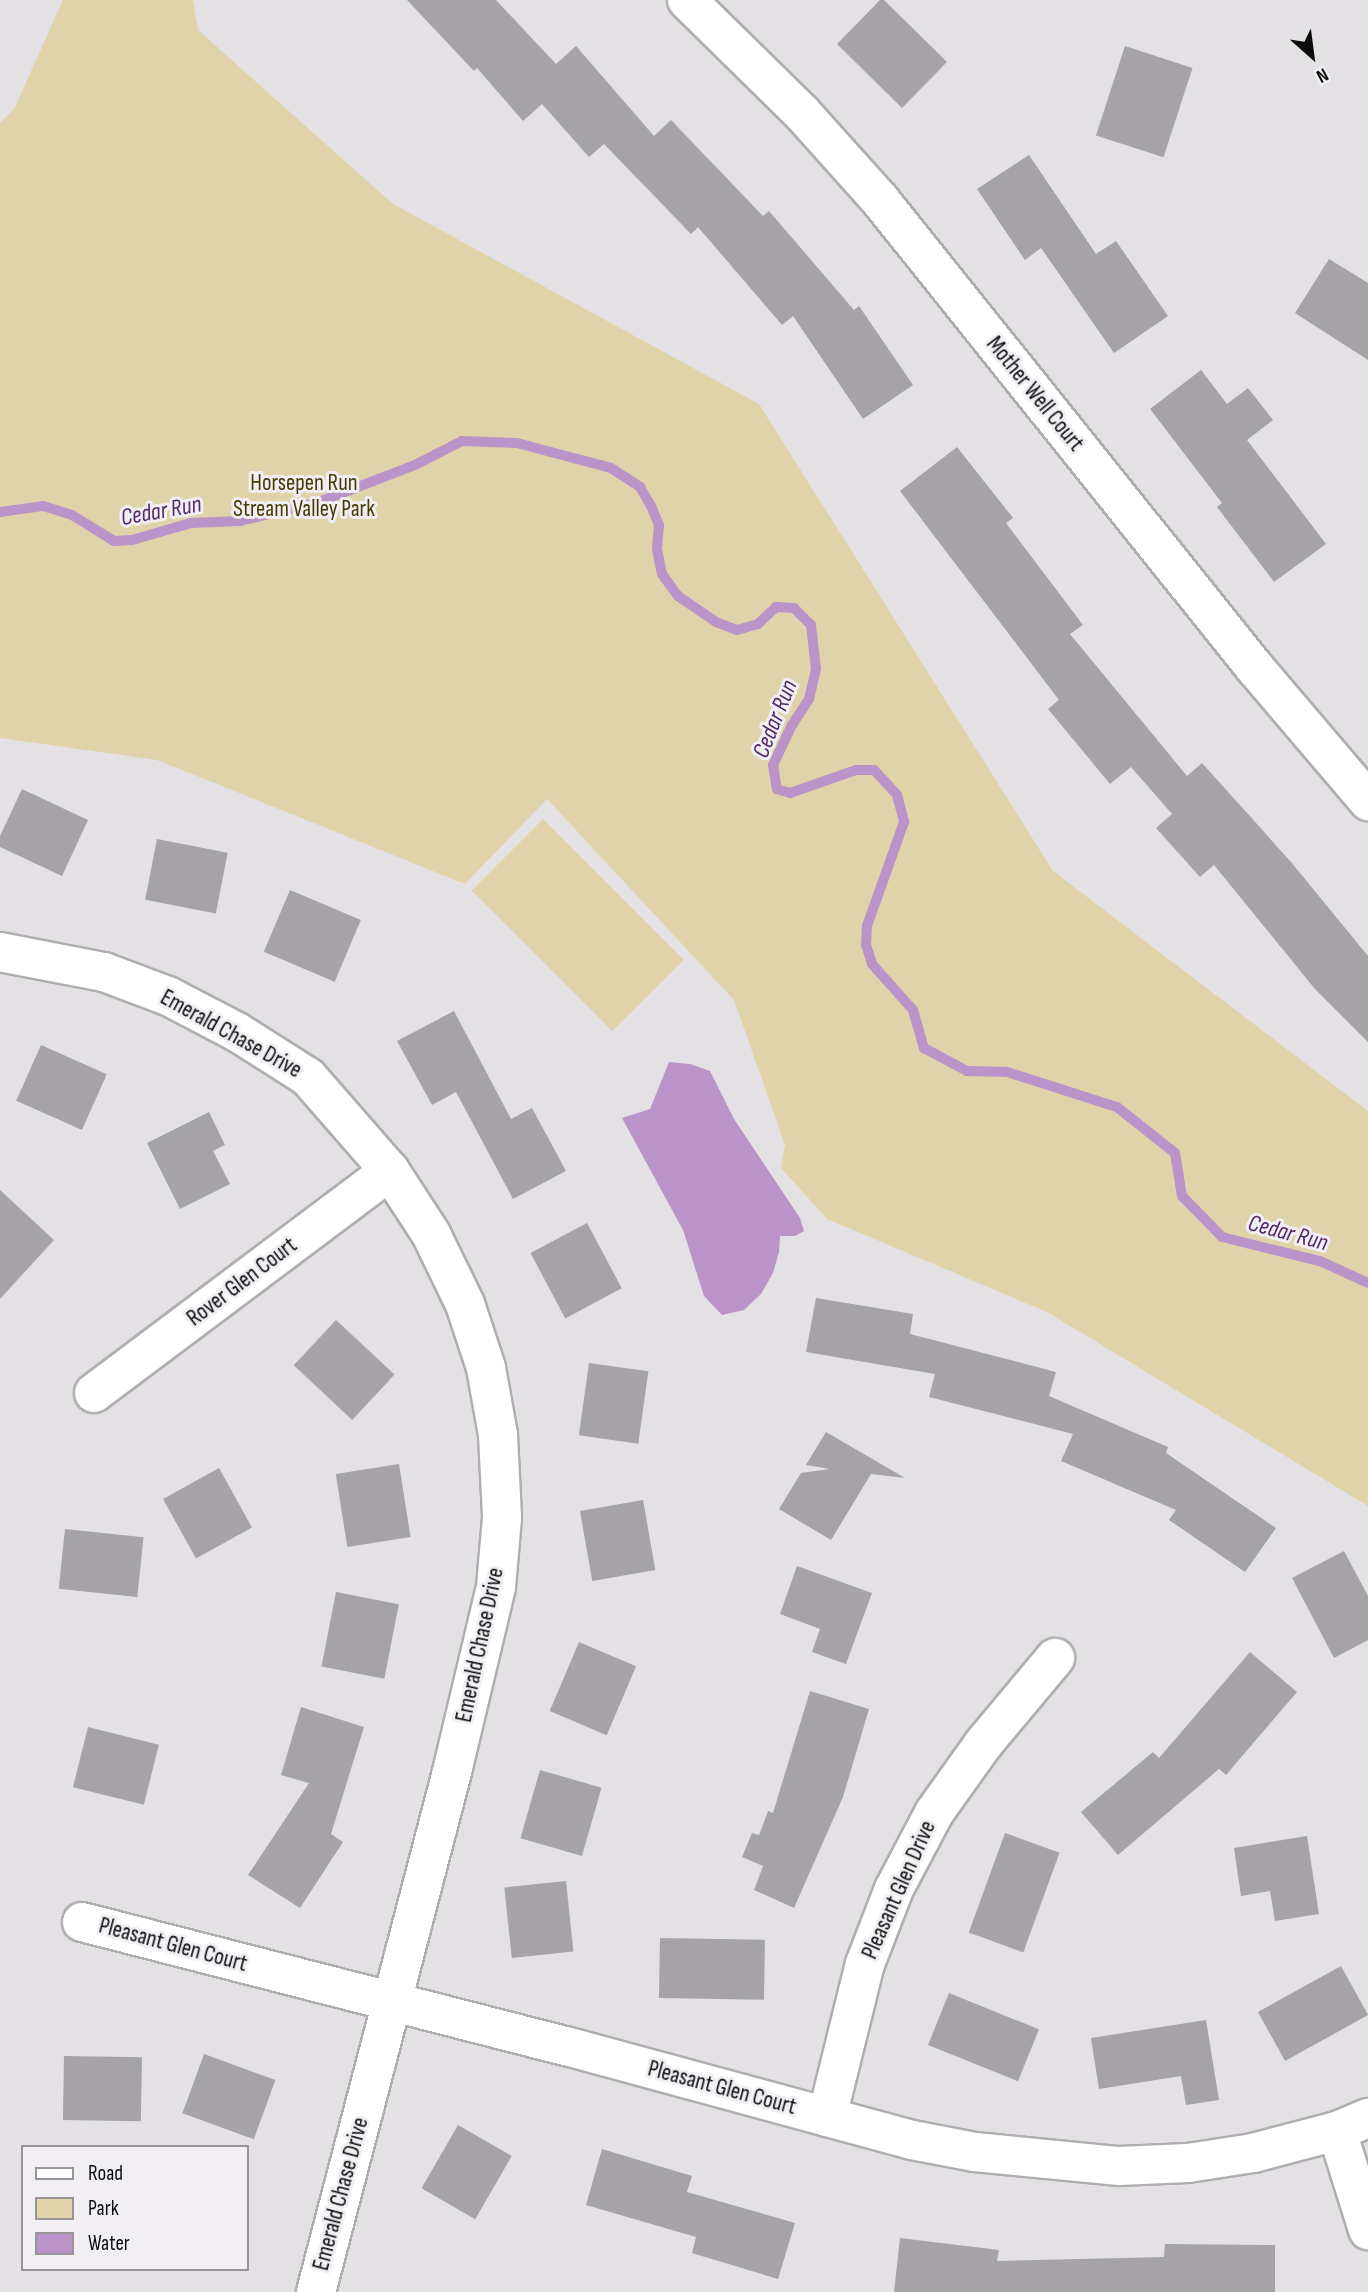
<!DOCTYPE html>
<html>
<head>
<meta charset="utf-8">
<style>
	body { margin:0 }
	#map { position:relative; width:1368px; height:2292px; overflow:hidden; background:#e4e1e5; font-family:"Sofia Sans Condensed",sans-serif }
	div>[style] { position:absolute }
	.green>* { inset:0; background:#e0d3aa; transform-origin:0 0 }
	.water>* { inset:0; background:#ba93c8 }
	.stream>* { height:10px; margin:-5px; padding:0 5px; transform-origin:5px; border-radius:5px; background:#ba93c8 }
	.building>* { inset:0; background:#a5a3a6; transform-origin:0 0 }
	.roads { filter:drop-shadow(2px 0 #b0adb1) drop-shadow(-2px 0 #b0adb1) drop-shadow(0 2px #b0adb1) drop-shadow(0 -2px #b0adb1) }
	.street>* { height:38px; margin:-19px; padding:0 19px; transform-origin:19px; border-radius:19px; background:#fff }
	span { translate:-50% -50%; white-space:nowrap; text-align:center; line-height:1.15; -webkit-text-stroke:6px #f1eff3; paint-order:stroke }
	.street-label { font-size:23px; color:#0d0c0d }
	.park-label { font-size:23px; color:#473902 }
	.water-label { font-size:24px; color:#572667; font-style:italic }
	.legend { position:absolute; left:21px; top:2145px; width:228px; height:126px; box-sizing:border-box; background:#f1eff3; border:2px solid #969497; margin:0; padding:9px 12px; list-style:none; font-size:21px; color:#0d0c0d }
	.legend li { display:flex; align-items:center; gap:14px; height:35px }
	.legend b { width:35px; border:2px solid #969497 }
	.north { position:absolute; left:1277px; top:21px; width:70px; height:70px; -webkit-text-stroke:5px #f1eff3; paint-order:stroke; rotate:152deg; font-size:19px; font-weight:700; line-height:28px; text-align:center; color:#0d0c0d }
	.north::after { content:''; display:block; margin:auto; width:24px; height:32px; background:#0d0c0d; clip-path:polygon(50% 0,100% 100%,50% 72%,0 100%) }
</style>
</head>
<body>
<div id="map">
	<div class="green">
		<i style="clip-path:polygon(63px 0,193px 0,198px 30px,393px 204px,759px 404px,1053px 871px,1368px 1111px,1368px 1506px,1047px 1312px,827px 1219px,781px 1168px,785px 1145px,734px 1000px,547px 799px,465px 884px,157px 760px,0 738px,0 123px,14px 109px)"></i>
		<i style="left:543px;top:819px;width:199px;height:101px;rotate:45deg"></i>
	</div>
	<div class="water">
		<i style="clip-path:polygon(669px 1062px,690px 1064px,710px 1071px,734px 1119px,800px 1218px,804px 1231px,795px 1236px,780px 1236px,779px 1252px,773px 1273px,761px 1294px,744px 1310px,722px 1315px,704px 1296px,683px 1230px,622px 1118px,650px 1109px)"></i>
	</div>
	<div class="stream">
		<i style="left:0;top:512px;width:43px;rotate:-7.9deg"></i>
		<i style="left:43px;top:506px;width:30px;rotate:17deg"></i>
		<i style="left:72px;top:515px;width:49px;rotate:31.8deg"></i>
		<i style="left:114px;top:541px;width:18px;rotate:-3deg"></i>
		<i style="left:132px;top:540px;width:61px;rotate:-16.1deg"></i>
		<i style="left:191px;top:523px;width:49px;rotate:-2.3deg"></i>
		<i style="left:240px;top:521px;width:81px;rotate:-13.5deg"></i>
		<i style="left:319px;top:502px;width:103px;rotate:-21.1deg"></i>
		<i style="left:415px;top:465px;width:53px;rotate:-27.1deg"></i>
		<i style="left:462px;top:441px;width:55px;rotate:2.1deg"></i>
		<i style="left:517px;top:443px;width:97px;rotate:14.9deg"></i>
		<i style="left:611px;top:468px;width:35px;rotate:33deg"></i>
		<i style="left:640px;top:487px;width:22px;rotate:60deg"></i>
		<i style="left:651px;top:506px;width:21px;rotate:67deg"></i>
		<i style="left:659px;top:525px;width:24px;rotate:95deg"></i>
		<i style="left:657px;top:549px;width:25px;rotate:79deg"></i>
		<i style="left:662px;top:574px;width:27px;rotate:54deg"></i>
		<i style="left:678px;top:596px;width:46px;rotate:34.4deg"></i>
		<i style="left:716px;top:622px;width:22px;rotate:21deg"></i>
		<i style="left:737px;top:630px;width:22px;rotate:-16deg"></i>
		<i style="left:758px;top:624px;width:25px;rotate:-43deg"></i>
		<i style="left:776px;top:607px;width:18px;rotate:3deg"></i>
		<i style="left:794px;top:608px;width:24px;rotate:45deg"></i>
		<i style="left:811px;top:625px;width:44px;rotate:83.5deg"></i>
		<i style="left:816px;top:669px;width:31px;rotate:103deg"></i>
		<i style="left:809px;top:699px;width:31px;rotate:123deg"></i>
		<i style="left:792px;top:725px;width:44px;rotate:115.4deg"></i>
		<i style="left:773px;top:765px;width:24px;rotate:81deg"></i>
		<i style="left:777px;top:789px;width:14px;rotate:17deg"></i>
		<i style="left:790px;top:793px;width:70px;rotate:-19.2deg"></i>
		<i style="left:856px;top:770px;width:18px"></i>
		<i style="left:874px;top:770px;width:34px;rotate:47deg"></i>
		<i style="left:897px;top:795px;width:28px;rotate:75deg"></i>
		<i style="left:904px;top:822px;width:110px;rotate:109.6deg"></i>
		<i style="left:867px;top:926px;width:19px;rotate:93deg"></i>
		<i style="left:866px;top:945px;width:20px;rotate:72deg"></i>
		<i style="left:872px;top:964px;width:62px;rotate:48.3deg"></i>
		<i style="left:913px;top:1010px;width:40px;rotate:74deg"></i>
		<i style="left:924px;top:1048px;width:49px;rotate:28.1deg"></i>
		<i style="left:967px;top:1071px;width:40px;rotate:1.4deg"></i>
		<i style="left:1007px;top:1072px;width:115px;rotate:17.7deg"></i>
		<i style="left:1117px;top:1107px;width:74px;rotate:38.4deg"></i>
		<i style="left:1175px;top:1153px;width:44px;rotate:80.8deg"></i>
		<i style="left:1182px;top:1196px;width:57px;rotate:45.7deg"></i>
		<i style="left:1222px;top:1237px;width:101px;rotate:13.8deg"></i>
		<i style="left:1320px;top:1261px;width:53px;rotate:24.6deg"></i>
	</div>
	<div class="building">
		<i style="clip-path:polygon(407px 0,496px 0,556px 64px,576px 46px,654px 136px,671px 120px,763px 216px,769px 211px,854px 310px,859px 306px,913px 385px,863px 419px,793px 316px,782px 325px,698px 227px,691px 234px,604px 144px,589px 157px,542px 104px,523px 121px,477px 68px,474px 71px)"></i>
		<i style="clip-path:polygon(880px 0,884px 0,947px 62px,902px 108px,837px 44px)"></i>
		<i style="left:1125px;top:46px;width:71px;height:94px;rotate:18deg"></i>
		<i style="clip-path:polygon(1029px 155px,1096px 254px,1116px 241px,1168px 316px,1114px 353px,1041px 248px,1025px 260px,977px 189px)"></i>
		<i style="clip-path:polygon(1329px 259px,1368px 283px,1368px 360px,1295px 313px)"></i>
		<i style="clip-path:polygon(1201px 370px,1227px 404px,1248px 388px,1273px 420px,1247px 440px,1326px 544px,1274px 582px,1217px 507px,1222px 503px,1150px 409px)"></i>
		<i style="clip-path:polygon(957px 447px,1013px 518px,1006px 523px,1083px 625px,1070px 634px,1187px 776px,1202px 763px,1291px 862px,1368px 956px,1368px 1042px,1315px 989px,1214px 865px,1200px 877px,1156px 828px,1172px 814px,1131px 767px,1110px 784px,1048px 709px,1059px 700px,900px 491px)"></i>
		<i style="clip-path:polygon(22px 789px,88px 820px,62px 876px,0 847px,0 836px)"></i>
		<i style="left:157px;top:839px;width:72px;height:62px;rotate:11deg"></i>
		<i style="left:290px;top:890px;width:77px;height:67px;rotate:23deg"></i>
		<i style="clip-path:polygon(454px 1011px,511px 1119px,532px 1108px,566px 1171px,513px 1199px,456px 1092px,432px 1105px,397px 1041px)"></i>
		<i style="left:41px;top:1045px;width:72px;height:61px;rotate:24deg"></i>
		<i style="clip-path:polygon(209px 1112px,225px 1145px,213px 1151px,230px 1184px,180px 1209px,147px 1143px)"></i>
		<i style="clip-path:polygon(0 1190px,54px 1240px,0 1299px)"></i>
		<i style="left:587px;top:1223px;width:74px;height:64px;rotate:62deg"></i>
		<i style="clip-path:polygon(816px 1298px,913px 1314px,910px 1334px,1056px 1372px,1049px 1396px,1168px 1447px,1166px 1453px,1276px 1528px,1245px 1572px,1169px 1520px,1176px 1510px,1061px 1461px,1073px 1434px,929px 1397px,935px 1374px,806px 1352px)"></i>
		<i style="left:336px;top:1320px;width:80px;height:62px;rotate:43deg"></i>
		<i style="left:589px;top:1363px;width:60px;height:73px;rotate:8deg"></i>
		<i style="clip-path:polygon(826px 1432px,905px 1478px,871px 1474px,831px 1540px,779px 1509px,801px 1473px,830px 1469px,806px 1465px)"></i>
		<i style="left:399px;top:1464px;width:74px;height:64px;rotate:81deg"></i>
		<i style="left:219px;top:1468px;width:68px;height:64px;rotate:61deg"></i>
		<i style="left:643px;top:1500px;width:71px;height:64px;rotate:80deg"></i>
		<i style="left:65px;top:1529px;width:79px;height:60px;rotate:6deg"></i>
		<i style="clip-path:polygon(1344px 1551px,1368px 1596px,1368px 1640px,1334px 1658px,1292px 1578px)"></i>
		<i style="clip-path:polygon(797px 1566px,872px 1593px,846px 1664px,812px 1652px,820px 1629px,780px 1614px)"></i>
		<i style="left:336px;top:1592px;width:64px;height:76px;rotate:11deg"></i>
		<i style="left:579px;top:1642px;width:62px;height:75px;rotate:23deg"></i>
		<i style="clip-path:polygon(1250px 1652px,1297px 1692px,1226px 1775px,1219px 1769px,1118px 1855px,1081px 1812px,1153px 1752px,1159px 1758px)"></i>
		<i style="clip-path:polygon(810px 1691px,869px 1709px,843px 1797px,794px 1908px,754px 1890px,763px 1866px,742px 1857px,752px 1833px,759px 1835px,768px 1811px,773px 1813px)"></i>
		<i style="clip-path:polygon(301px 1707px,364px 1727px,331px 1834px,343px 1842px,300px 1908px,248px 1875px,309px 1783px,281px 1775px)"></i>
		<i style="left:88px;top:1727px;width:73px;height:62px;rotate:14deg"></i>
		<i style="left:540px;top:1770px;width:64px;height:71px;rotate:16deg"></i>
		<i style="left:1005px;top:1833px;width:58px;height:106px;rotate:20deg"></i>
		<i style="clip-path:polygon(1307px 1836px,1319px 1914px,1275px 1921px,1270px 1891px,1241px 1896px,1234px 1848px)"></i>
		<i style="left:566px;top:1881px;width:71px;height:62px;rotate:84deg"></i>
		<i style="left:660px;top:1938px;width:105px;height:60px;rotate:1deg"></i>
		<i style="left:1341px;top:1966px;width:56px;height:95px;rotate:61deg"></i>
		<i style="left:949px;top:1993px;width:97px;height:56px;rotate:22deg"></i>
		<i style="clip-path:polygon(1206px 2020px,1219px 2100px,1186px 2105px,1181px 2076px,1099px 2089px,1091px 2038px)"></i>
		<i style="left:204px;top:2054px;width:76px;height:63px;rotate:20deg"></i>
		<i style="left:64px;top:2056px;width:78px;height:64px;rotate:1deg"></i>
		<i style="left:458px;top:2125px;width:62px;height:73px;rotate:30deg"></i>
		<i style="clip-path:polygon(602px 2149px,692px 2176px,687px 2192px,795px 2223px,778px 2279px,692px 2253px,696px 2237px,586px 2205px)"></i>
		<i style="clip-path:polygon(900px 2238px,999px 2250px,997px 2261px,1164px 2257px,1165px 2244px,1275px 2245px,1275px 2292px,894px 2292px)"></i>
	</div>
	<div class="roads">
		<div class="street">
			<i style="left:687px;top:0;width:161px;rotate:44.5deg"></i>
			<i style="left:802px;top:113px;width:117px;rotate:48.1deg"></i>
			<i style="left:880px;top:200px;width:600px;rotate:51.3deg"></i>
			<i style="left:1255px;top:668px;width:175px;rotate:49.6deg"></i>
			<i style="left:0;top:952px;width:106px;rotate:10.9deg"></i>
			<i style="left:104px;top:972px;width:68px;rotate:20.6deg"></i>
			<i style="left:168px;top:996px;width:78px;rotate:27.6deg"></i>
			<i style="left:237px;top:1032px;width:84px;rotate:32.4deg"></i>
			<i style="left:308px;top:1077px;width:125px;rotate:48.9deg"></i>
			<i style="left:390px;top:1171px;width:75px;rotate:56.9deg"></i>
			<i style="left:431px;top:1234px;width:78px;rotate:64.1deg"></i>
			<i style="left:465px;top:1304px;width:67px;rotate:71.8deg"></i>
			<i style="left:486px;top:1368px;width:68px;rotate:79.8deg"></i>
			<i style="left:498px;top:1435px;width:83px;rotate:87.2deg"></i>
			<i style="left:502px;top:1518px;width:69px;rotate:95deg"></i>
			<i style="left:496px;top:1587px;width:186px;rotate:103.4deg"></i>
			<i style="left:453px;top:1768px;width:542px;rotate:104.65deg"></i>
			<i style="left:94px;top:1393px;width:370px;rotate:-36.9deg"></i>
			<i style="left:82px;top:1922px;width:500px;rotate:14.4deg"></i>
			<i style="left:566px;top:2046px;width:359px;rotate:15.2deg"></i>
			<i style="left:912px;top:2140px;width:64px;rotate:10.8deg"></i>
			<i style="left:975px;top:2152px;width:145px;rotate:5.6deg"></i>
			<i style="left:1119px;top:2166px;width:69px;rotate:-2.5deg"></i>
			<i style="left:1188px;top:2163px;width:66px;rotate:-8.7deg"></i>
			<i style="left:1253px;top:2153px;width:87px;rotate:-14.7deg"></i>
			<i style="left:1337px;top:2131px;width:34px;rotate:-23deg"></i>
			<i style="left:827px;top:2117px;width:158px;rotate:-76.1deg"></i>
			<i style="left:865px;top:1964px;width:80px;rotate:-68.9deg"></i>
			<i style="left:894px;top:1889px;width:86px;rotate:-62.2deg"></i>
			<i style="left:934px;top:1813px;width:86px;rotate:-54.5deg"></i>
			<i style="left:984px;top:1743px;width:111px;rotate:-50.1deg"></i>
			<i style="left:1337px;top:2131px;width:104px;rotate:72.6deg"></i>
		</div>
	</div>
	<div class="street-label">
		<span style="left:1035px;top:394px;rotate:51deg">Mother Well Court</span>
		<span style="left:231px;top:1034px;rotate:29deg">Emerald Chase Drive</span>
		<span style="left:242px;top:1282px;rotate:-37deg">Rover Glen Court</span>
		<span style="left:480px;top:1645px;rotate:-78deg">Emerald Chase Drive</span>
		<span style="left:899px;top:1890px;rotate:-66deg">Pleasant Glen Drive</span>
		<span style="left:173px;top:1945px;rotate:15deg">Pleasant Glen Court</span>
		<span style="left:722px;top:2088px;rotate:15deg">Pleasant Glen Court</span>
		<span style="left:341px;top:2194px;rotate:-75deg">Emerald Chase Drive</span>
	</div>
	<div class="park-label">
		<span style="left:304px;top:496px">Horsepen Run<br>Stream Valley Park</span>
	</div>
	<div class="water-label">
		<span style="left:161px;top:511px;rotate:-10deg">Cedar Run</span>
		<span style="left:775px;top:719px;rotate:-68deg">Cedar Run</span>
		<span style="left:1288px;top:1233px;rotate:15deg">Cedar Run</span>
	</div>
	<ul class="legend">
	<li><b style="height:9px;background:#fff"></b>Road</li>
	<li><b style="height:19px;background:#e0d3aa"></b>Park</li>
	<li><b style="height:19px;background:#ba93c8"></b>Water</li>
	</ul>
	<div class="north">N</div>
</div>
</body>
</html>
